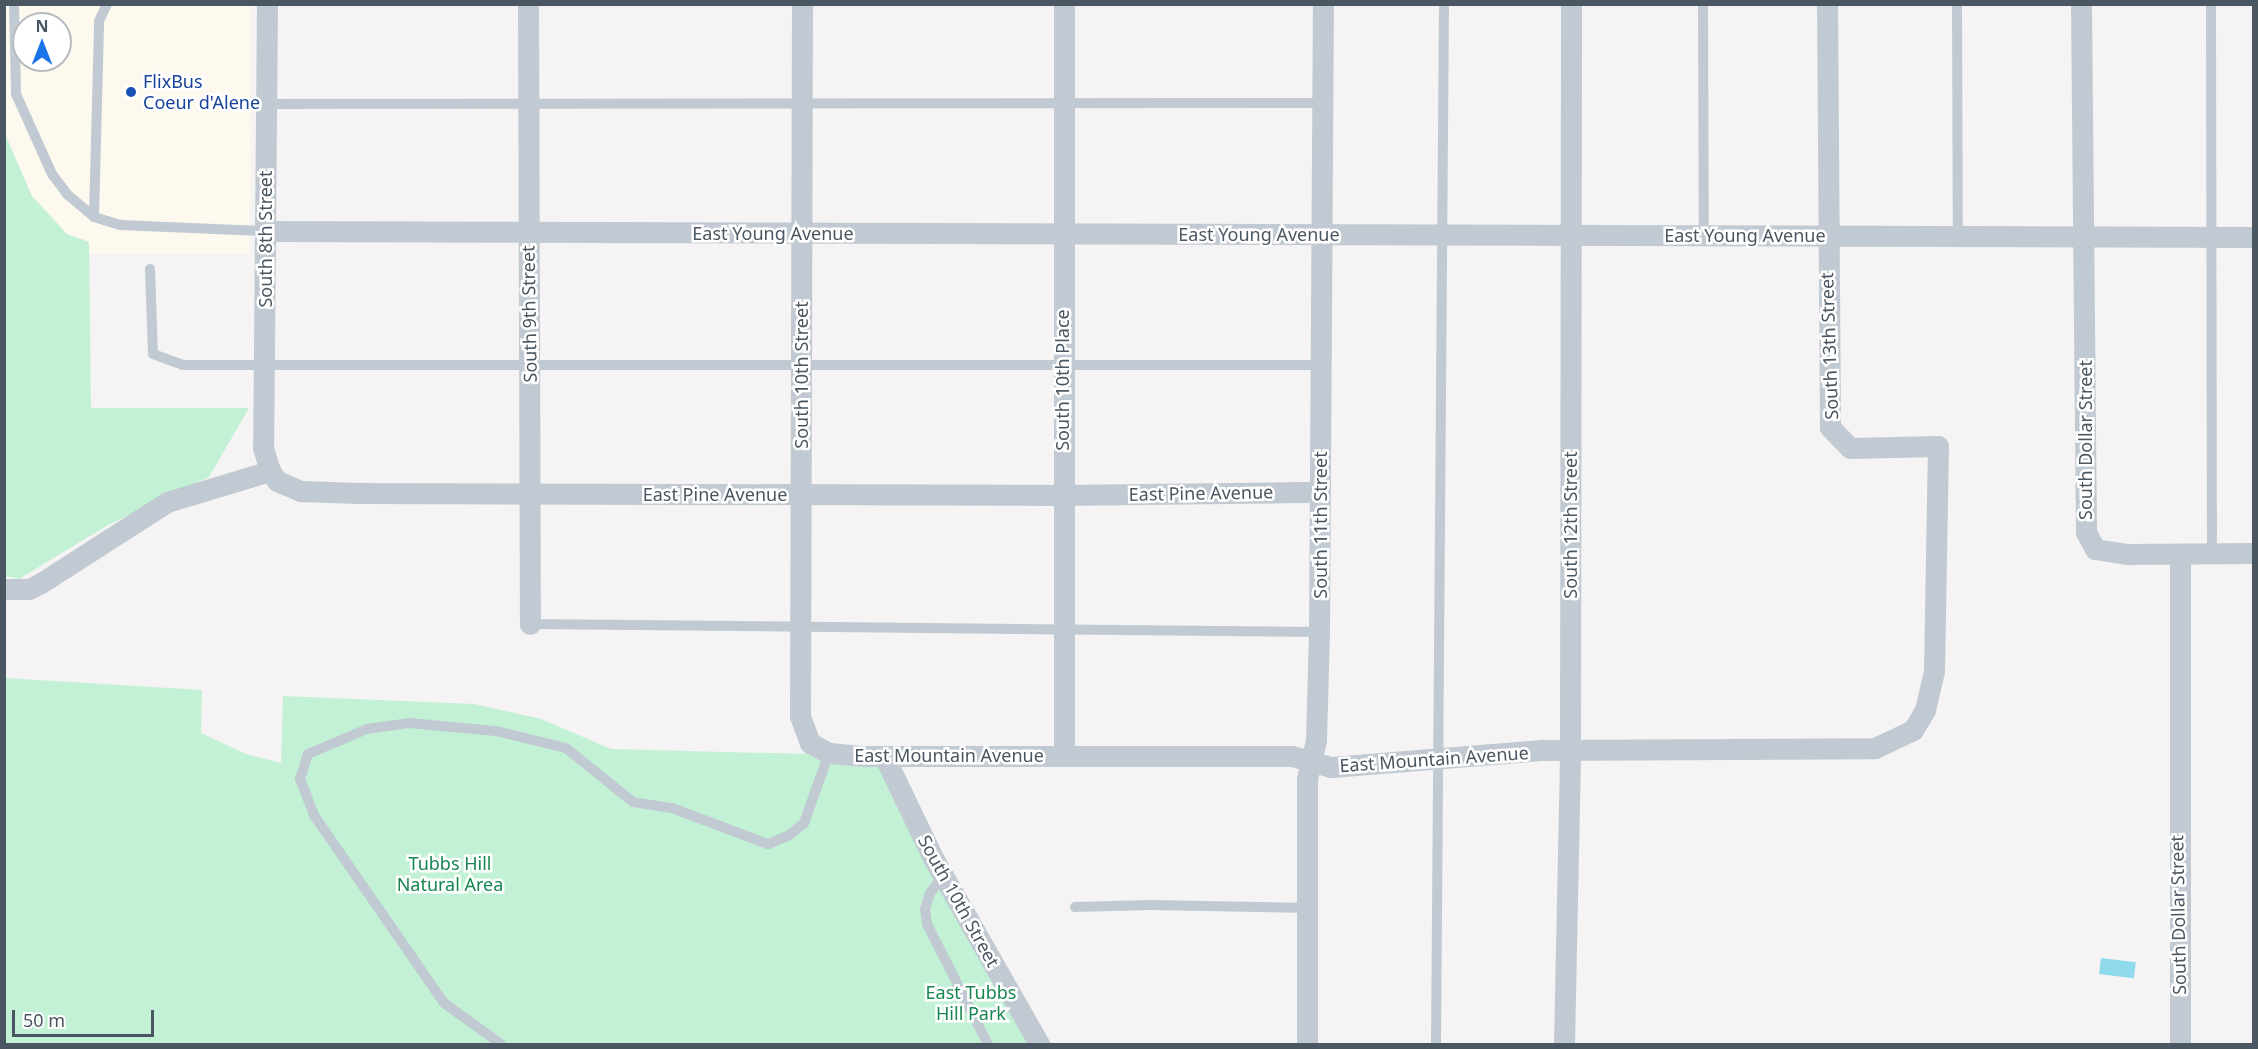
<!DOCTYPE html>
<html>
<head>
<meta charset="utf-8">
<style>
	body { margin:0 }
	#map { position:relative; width:2258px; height:1049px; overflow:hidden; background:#f5f3f3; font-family:"Noto Sans",sans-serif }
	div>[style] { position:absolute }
	.commercial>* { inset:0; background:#fdf9ef }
	.green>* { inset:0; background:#c3f1d5 }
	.water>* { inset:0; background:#90daee; transform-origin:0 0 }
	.lane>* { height:10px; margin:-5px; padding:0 5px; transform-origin:5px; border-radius:5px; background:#c1cad2 }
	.street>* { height:21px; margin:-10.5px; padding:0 10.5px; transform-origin:10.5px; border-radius:10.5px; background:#c1cad2 }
	.dots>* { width:16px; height:16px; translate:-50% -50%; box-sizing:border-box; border:3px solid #fff; border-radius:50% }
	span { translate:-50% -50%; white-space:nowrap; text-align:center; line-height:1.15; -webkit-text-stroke:5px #fff; paint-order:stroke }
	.transit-label { font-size:18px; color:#164399 }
	.left { translate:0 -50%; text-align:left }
	.street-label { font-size:18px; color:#4a5661 }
	.park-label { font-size:18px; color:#17864f }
	.frame { position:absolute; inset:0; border:6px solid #4a5661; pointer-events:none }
	.north { position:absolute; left:12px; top:12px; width:60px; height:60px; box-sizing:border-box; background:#fff; border:2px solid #b7bbc0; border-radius:50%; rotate:0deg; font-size:16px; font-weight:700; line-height:24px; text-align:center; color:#4a5661 }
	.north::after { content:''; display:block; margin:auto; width:21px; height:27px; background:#1a73e8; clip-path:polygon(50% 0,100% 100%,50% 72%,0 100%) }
	.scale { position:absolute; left:12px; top:1010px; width:142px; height:27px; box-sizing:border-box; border:3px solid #4a5661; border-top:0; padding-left:8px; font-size:18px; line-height:21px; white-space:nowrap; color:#4a5661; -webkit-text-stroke:4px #fff; paint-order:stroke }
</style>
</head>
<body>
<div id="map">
	<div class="commercial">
		<i style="clip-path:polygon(evenodd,4px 5px,251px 5px,250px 254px,89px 254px,89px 242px,67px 234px,51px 221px,32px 196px,5px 132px,4px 5px,24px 24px,60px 24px,60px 60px,24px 60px,24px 24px)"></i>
	</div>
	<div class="green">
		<i style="clip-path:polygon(4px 132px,32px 196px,67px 234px,89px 242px,91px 408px,249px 408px,209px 477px,108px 525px,19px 579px,4px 576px)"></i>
		<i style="clip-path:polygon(4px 678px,202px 690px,201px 733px,246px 754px,281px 763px,283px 696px,474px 704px,541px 719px,611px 749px,884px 756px,1039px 1044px,5px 1044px)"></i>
	</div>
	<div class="water">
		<i style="left:2101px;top:958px;width:35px;height:16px;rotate:7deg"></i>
	</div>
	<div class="lane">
		<i style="left:14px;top:4px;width:90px;rotate:88.7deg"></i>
		<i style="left:16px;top:94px;width:88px;rotate:65.8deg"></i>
		<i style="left:52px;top:174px;width:26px;rotate:53deg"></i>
		<i style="left:68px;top:195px;width:34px;rotate:40deg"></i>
		<i style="left:94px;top:217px;width:27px;rotate:17deg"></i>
		<i style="left:120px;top:225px;width:145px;rotate:2.4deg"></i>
		<i style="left:1703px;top:4px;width:231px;rotate:89.8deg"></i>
		<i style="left:1957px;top:4px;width:232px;rotate:89.8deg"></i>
		<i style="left:2211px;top:4px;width:549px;rotate:89.9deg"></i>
		<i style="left:266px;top:104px;width:1057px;rotate:-0.05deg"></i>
		<i style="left:94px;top:217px;width:196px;rotate:-88.5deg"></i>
		<i style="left:99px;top:21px;width:19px;rotate:-65deg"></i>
		<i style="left:150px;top:269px;width:85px;rotate:88deg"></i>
		<i style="left:153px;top:354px;width:32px;rotate:20deg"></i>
		<i style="left:183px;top:365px;width:1138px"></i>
		<i style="left:530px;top:624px;width:789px;rotate:0.58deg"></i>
		<i style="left:943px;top:876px;width:21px;rotate:127deg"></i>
		<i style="left:930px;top:893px;width:17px;rotate:107deg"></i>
		<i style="left:925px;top:909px;width:15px;rotate:82deg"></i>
		<i style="left:927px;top:924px;width:135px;rotate:63.1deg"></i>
		<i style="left:1075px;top:907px;width:75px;rotate:-1.5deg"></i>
		<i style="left:1150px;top:905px;width:159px;rotate:1.1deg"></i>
		<i style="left:501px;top:1044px;width:70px;rotate:-144.3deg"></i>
		<i style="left:444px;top:1003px;width:229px;rotate:-124.7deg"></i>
		<i style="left:314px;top:815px;width:39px;rotate:-111deg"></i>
		<i style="left:300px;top:779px;width:26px;rotate:-72deg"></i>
		<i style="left:308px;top:754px;width:64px;rotate:-23deg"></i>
		<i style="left:367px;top:729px;width:42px;rotate:-8.1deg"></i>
		<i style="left:409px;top:723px;width:87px;rotate:5.3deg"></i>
		<i style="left:496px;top:731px;width:72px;rotate:13.7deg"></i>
		<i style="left:566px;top:748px;width:86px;rotate:38.9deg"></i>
		<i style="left:633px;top:802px;width:39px;rotate:9deg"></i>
		<i style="left:672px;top:808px;width:103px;rotate:20.6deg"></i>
		<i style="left:768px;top:844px;width:22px;rotate:-22deg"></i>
		<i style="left:788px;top:836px;width:21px;rotate:-39deg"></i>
		<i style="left:804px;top:823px;width:74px;rotate:-70.3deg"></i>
		<i style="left:1436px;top:1044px;width:1040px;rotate:-89.56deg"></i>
	</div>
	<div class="street">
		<i style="left:267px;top:4px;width:444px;rotate:90.5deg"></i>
		<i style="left:263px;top:448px;width:24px;rotate:73deg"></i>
		<i style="left:528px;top:4px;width:620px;rotate:89.82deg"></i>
		<i style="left:802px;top:4px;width:712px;rotate:90.16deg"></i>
		<i style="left:800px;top:716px;width:29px;rotate:70deg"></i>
		<i style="left:810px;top:743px;width:21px;rotate:28deg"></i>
		<i style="left:829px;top:753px;width:33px;rotate:5deg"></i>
		<i style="left:862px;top:756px;width:430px"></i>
		<i style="left:1292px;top:756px;width:41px;rotate:15.8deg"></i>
		<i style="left:1331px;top:767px;width:214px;rotate:-4.6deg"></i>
		<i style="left:1544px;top:750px;width:331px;rotate:-0.3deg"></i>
		<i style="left:1875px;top:748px;width:42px;rotate:-25.3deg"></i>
		<i style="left:1913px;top:730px;width:23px;rotate:-59deg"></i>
		<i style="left:1925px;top:710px;width:39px;rotate:-77deg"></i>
		<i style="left:1934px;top:672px;width:226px;rotate:-89deg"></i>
		<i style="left:1938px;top:446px;width:88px;rotate:178.7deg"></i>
		<i style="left:1850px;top:448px;width:29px;rotate:-134deg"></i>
		<i style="left:1830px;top:427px;width:423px;rotate:-90.4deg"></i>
		<i style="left:1064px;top:4px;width:751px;rotate:90deg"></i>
		<i style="left:2081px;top:4px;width:528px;rotate:89.46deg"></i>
		<i style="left:2086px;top:532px;width:19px;rotate:62deg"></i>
		<i style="left:2095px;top:549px;width:33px;rotate:9deg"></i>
		<i style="left:2128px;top:554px;width:126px;rotate:-0.5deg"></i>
		<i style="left:265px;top:231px;width:1989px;rotate:0.17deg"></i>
		<i style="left:4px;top:589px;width:25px"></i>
		<i style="left:29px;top:589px;width:13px;rotate:-27deg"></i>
		<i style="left:41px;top:583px;width:150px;rotate:-32.7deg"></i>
		<i style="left:167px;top:502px;width:108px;rotate:-16.8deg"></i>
		<i style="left:270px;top:471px;width:12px;rotate:55deg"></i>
		<i style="left:277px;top:481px;width:26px;rotate:23deg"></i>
		<i style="left:301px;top:491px;width:58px;rotate:2deg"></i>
		<i style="left:359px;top:493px;width:702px;rotate:0.16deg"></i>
		<i style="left:1061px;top:495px;width:259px;rotate:-0.7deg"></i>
		<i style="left:884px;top:756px;width:113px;rotate:64.3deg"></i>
		<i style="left:933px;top:858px;width:214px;rotate:60.3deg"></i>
		<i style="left:1307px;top:1044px;width:265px;rotate:-90deg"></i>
		<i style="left:1307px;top:779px;width:40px;rotate:-77deg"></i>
		<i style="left:1316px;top:740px;width:108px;rotate:-88.4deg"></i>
		<i style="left:1319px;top:632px;width:628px;rotate:-89.64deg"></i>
		<i style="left:1564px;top:1044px;width:294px;rotate:-88.8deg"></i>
		<i style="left:1570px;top:750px;width:746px;rotate:-89.92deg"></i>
		<i style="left:2180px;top:1044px;width:490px;rotate:-90deg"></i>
	</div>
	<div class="dots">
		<i style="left:131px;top:92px;background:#1a4fb4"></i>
	</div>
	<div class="transit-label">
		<span class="left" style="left:143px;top:92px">FlixBus<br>Coeur d'Alene</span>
	</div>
	<div class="street-label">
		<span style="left:773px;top:233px">East Young Avenue</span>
		<span style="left:1259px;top:234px">East Young Avenue</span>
		<span style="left:1745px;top:235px">East Young Avenue</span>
		<span style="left:265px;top:239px;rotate:-90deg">South 8th Street</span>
		<span style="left:529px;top:314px;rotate:-91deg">South 9th Street</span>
		<span style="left:1829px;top:346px;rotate:-92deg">South 13th Street</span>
		<span style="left:801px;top:375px;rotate:-90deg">South 10th Street</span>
		<span style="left:1062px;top:380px;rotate:-90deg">South 10th Place</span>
		<span style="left:2085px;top:440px;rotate:-90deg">South Dollar Street</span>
		<span style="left:1201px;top:493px;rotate:-1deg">East Pine Avenue</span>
		<span style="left:715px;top:494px">East Pine Avenue</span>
		<span style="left:1320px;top:525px;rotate:-90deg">South 11th Street</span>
		<span style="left:1570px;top:525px;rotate:-90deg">South 12th Street</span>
		<span style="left:949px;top:755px">East Mountain Avenue</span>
		<span style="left:1434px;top:759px;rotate:-4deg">East Mountain Avenue</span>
		<span style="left:959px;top:901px;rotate:61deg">South 10th Street</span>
		<span style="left:2178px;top:915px;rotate:-91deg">South Dollar Street</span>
	</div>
	<div class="park-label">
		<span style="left:450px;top:874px">Tubbs Hill<br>Natural Area</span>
		<span style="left:971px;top:1003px">East Tubbs<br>Hill Park</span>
	</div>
	<div class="frame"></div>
	<div class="north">N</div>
	<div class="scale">50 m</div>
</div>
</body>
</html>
